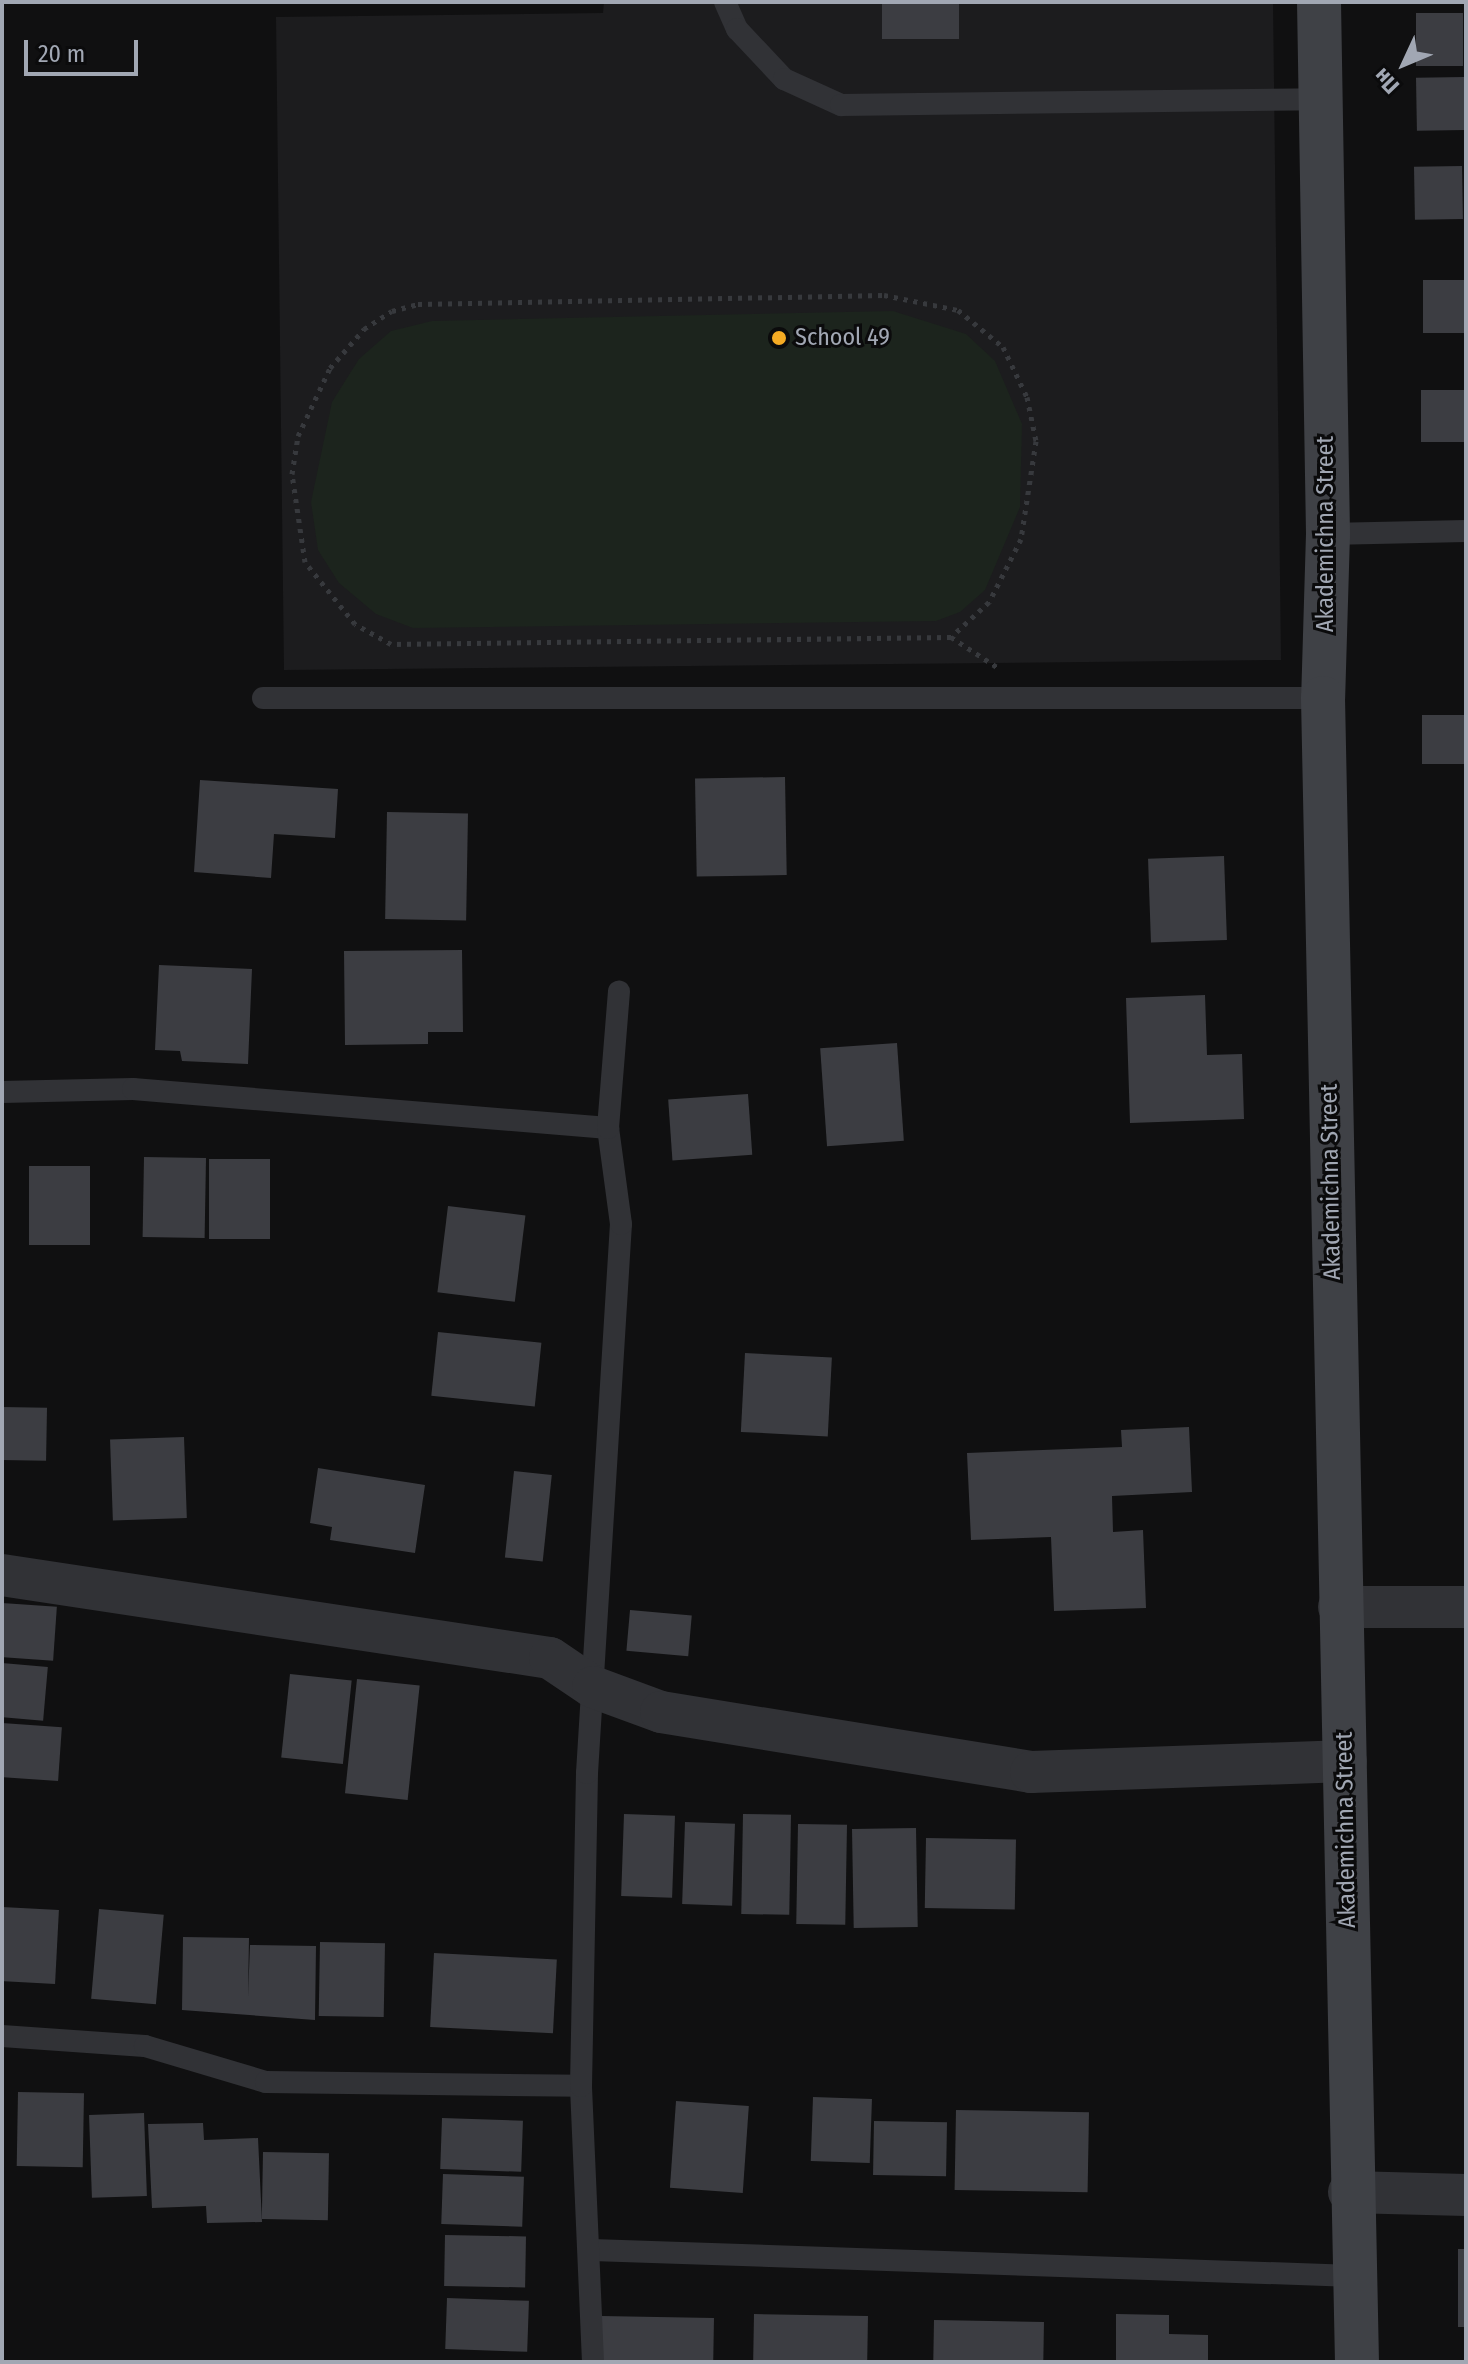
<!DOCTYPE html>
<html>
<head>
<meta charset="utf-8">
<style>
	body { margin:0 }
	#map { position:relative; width:1468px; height:2364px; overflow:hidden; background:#101011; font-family:"Fira Sans Condensed",sans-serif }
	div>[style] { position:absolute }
	.built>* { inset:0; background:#1c1c1e }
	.green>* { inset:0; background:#1c241d }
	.building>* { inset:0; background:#3c3d42; transform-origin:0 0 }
	.path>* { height:5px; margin-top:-2.5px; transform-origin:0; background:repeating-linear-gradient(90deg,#37393d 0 4px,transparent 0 10px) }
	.service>* { height:22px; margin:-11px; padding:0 11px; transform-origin:11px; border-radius:11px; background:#313236 }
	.minor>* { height:42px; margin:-21px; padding:0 21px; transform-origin:21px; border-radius:21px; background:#313236 }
	.secondary>* { height:44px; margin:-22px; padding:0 22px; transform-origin:22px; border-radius:22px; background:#3f4146 }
	.dots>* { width:22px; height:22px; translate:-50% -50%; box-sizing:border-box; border:4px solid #0b0b0c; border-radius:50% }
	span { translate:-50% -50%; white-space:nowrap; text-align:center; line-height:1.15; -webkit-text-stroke:6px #0b0b0c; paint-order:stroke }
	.poi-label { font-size:24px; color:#a1a7b3 }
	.left { translate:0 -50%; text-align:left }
	.street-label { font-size:24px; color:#a1a7b3 }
	.frame { position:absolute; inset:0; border:4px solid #a1a7b3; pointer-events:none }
	.north { position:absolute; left:1364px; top:24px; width:80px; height:80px; -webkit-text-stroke:6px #0b0b0c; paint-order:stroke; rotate:226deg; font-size:22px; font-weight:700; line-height:32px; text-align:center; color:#a1a7b3 }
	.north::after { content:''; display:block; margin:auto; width:28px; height:36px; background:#a1a7b3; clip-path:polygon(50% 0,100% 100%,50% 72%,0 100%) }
	.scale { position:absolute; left:24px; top:40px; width:114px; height:36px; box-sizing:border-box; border:4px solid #a1a7b3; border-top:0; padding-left:10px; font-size:24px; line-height:28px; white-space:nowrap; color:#a1a7b3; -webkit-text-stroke:6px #0b0b0c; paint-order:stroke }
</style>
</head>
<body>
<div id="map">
	<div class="built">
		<i style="clip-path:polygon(604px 2px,1273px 2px,1281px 660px,284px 670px,276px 17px,603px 13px)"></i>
	</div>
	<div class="green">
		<i style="clip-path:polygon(893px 311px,966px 334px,995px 361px,1022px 424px,1020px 507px,985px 590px,960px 612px,936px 621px,413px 628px,376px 614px,339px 583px,318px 550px,311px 502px,332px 402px,359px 359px,391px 331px,432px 321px)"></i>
	</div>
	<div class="building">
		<i style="left:882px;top:2px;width:77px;height:37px"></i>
		<i style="left:1416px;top:13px;width:47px;height:53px"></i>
		<i style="left:1464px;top:77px;width:53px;height:48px;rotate:89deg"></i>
		<i style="left:1462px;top:166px;width:53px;height:48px;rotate:89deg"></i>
		<i style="left:1466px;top:280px;width:53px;height:43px;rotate:90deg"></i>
		<i style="left:1421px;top:390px;width:45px;height:52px"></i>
		<i style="left:1422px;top:715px;width:44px;height:49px"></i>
		<i style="left:785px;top:777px;width:98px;height:90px;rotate:89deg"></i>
		<i style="clip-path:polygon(200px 780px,338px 789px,335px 838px,274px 834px,271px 878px,194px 872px)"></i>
		<i style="left:387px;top:812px;width:81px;height:107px;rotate:1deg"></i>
		<i style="left:1224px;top:856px;width:84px;height:76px;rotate:88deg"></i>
		<i style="clip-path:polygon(462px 950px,463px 1032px,428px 1032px,428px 1044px,345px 1045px,344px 951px)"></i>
		<i style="clip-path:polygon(159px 965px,252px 969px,248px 1064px,182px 1061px,180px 1051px,155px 1050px)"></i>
		<i style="clip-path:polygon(1205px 995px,1207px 1055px,1242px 1054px,1244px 1119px,1130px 1123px,1126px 998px)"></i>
		<i style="left:897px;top:1043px;width:98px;height:77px;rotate:86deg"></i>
		<i style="left:748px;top:1094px;width:61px;height:80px;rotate:86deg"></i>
		<i style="left:206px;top:1158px;width:80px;height:62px;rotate:91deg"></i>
		<i style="left:209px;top:1159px;width:61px;height:80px"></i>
		<i style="left:29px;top:1166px;width:61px;height:79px"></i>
		<i style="left:448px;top:1206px;width:78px;height:87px;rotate:7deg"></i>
		<i style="left:438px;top:1332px;width:104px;height:64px;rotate:6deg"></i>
		<i style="left:745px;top:1353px;width:87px;height:79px;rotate:3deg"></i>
		<i style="left:2px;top:1407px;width:45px;height:53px;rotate:1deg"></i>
		<i style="clip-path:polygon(1189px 1427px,1192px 1492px,1112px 1496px,1113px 1532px,1143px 1530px,1146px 1608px,1054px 1611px,1051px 1537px,971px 1540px,967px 1453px,1122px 1447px,1121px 1430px)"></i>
		<i style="left:184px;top:1437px;width:81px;height:74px;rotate:88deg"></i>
		<i style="clip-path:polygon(318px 1468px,425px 1485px,415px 1553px,330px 1540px,332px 1527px,310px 1523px)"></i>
		<i style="left:514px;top:1471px;width:38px;height:87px;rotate:6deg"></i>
		<i style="left:2px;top:1603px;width:55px;height:54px;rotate:4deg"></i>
		<i style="left:630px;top:1610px;width:62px;height:41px;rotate:5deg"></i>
		<i style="left:2px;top:1663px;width:46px;height:54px;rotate:5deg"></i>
		<i style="left:290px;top:1674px;width:62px;height:84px;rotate:6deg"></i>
		<i style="left:357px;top:1679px;width:63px;height:115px;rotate:6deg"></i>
		<i style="left:2px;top:1723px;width:60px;height:54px;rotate:4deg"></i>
		<i style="left:624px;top:1814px;width:51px;height:82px;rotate:2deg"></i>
		<i style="left:743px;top:1814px;width:48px;height:100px;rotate:1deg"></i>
		<i style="left:685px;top:1822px;width:50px;height:82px;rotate:2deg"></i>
		<i style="left:798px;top:1824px;width:49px;height:100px;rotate:1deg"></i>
		<i style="left:916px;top:1828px;width:99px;height:64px;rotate:89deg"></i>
		<i style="left:926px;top:1838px;width:90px;height:70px;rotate:1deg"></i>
		<i style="left:2px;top:1907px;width:57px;height:74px;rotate:3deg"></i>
		<i style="left:99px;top:1909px;width:65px;height:90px;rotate:5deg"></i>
		<i style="clip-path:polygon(183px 1937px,249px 1938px,248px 1997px,250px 1945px,316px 1946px,315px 2020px,182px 2010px)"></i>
		<i style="left:320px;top:1942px;width:65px;height:74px;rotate:1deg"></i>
		<i style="left:434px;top:1953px;width:123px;height:74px;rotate:3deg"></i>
		<i style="left:18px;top:2092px;width:66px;height:74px;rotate:1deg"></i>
		<i style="left:813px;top:2097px;width:59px;height:64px;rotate:2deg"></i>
		<i style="left:676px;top:2101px;width:73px;height:87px;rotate:4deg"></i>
		<i style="left:956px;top:2110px;width:133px;height:80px;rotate:1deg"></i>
		<i style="left:144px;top:2113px;width:83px;height:55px;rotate:88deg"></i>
		<i style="left:442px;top:2118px;width:81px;height:51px;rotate:2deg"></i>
		<i style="left:874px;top:2121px;width:73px;height:54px;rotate:1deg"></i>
		<i style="clip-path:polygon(203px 2123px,204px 2140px,258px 2138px,262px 2222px,207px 2223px,206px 2206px,152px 2208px,148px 2124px)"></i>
		<i style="left:263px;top:2152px;width:66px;height:67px;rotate:1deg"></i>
		<i style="left:443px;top:2174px;width:81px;height:50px;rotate:2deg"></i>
		<i style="left:445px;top:2235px;width:81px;height:51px;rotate:1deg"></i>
		<i style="left:1458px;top:2249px;width:8px;height:78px"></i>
		<i style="left:447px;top:2298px;width:82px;height:51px;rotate:2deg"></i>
		<i style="left:754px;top:2314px;width:114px;height:48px;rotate:1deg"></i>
		<i style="clip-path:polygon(1116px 2314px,1169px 2315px,1169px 2334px,1208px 2335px,1208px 2362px,1116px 2362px)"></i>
		<i style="left:601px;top:2316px;width:113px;height:46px;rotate:1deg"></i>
		<i style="left:934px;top:2320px;width:110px;height:42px;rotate:1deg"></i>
	</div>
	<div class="path">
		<i style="left:884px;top:295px;width:76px;rotate:11.5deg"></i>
		<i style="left:958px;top:310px;width:58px;rotate:39.4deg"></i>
		<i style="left:1003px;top:347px;width:55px;rotate:64.4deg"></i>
		<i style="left:1027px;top:397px;width:45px;rotate:78.4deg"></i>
		<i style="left:1036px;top:441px;width:99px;rotate:98.7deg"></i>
		<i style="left:1021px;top:539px;width:71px;rotate:116.9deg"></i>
		<i style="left:989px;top:602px;width:52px;rotate:137.4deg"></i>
		<i style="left:951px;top:637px;width:560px;rotate:179.28deg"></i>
		<i style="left:391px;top:644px;width:41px;rotate:-150.9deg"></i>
		<i style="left:355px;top:624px;width:80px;rotate:-128.9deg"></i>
		<i style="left:305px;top:562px;width:89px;rotate:-98.4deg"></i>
		<i style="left:292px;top:474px;width:38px;rotate:-81deg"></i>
		<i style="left:298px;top:436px;width:75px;rotate:-64.8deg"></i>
		<i style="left:330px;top:368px;width:52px;rotate:-48.9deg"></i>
		<i style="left:364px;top:329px;width:33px;rotate:-33deg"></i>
		<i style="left:392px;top:311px;width:27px;rotate:-15deg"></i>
		<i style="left:418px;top:304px;width:466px;rotate:-1.1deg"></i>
		<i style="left:951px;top:637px;width:55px;rotate:33.1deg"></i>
	</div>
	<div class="service">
		<i style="left:725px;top:2px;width:30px;rotate:66deg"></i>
		<i style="left:737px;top:29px;width:69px;rotate:46.8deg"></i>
		<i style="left:784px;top:79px;width:63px;rotate:24.5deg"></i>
		<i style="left:841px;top:105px;width:479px;rotate:-0.7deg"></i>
		<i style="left:1328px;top:534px;width:138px;rotate:-1.2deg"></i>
		<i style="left:263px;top:698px;width:1060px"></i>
		<i style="left:2px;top:1092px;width:131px;rotate:-1.3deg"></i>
		<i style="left:133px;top:1089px;width:477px;rotate:4.7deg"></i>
		<i style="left:2px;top:2036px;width:143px;rotate:4deg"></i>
		<i style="left:145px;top:2046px;width:126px;rotate:16.6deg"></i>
		<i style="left:266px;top:2082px;width:315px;rotate:0.7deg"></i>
		<i style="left:592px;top:2250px;width:762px;rotate:1.95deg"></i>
		<i style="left:593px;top:2362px;width:276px;rotate:-92.5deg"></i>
		<i style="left:581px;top:2086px;width:313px;rotate:-88.9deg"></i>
		<i style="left:587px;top:1773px;width:550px;rotate:-86.46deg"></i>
		<i style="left:621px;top:1224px;width:97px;rotate:-97.7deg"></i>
		<i style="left:608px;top:1128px;width:137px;rotate:-85.4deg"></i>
	</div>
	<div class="minor">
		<i style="left:2px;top:1575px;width:554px;rotate:8.61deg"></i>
		<i style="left:550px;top:1658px;width:52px;rotate:34deg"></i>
		<i style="left:593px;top:1687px;width:72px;rotate:20.2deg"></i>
		<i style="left:661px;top:1712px;width:375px;rotate:9.2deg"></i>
		<i style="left:1031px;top:1772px;width:315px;rotate:-2deg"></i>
		<i style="left:1339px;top:1607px;width:127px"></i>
		<i style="left:1349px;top:2192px;width:117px;rotate:1.5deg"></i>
	</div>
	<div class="secondary">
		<i style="left:1319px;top:2px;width:532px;rotate:89.03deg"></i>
		<i style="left:1328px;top:534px;width:164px;rotate:91.7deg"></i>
		<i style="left:1323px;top:698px;width:1664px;rotate:88.83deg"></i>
	</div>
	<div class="dots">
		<i style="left:779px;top:338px;background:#f5ab24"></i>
	</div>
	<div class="poi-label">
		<span class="left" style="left:795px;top:338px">School 49</span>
	</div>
	<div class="street-label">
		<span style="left:1326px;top:534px;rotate:-90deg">Akademichna Street</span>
		<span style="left:1331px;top:1182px;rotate:-91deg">Akademichna Street</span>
		<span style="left:1346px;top:1830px;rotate:-91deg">Akademichna Street</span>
	</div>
	<div class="frame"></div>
	<div class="north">Пн</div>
	<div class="scale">20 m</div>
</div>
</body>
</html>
